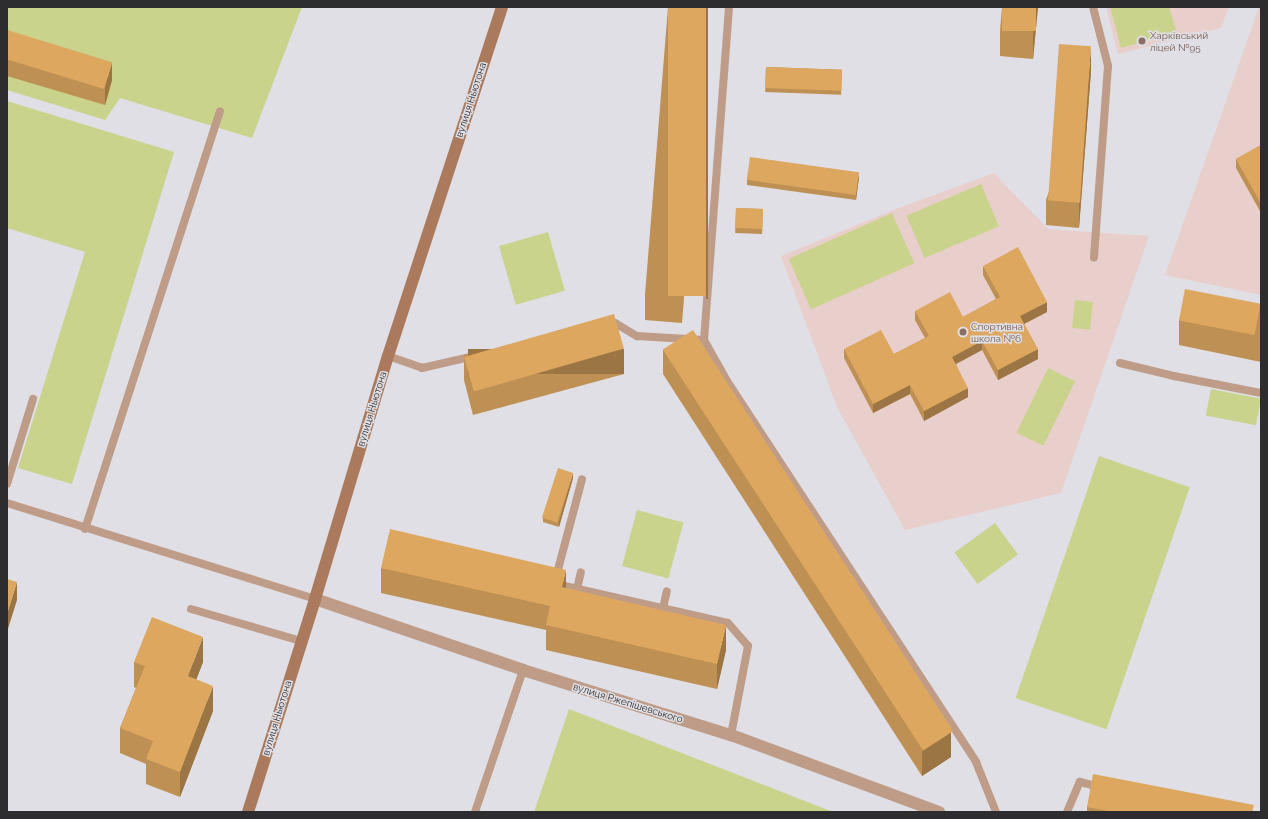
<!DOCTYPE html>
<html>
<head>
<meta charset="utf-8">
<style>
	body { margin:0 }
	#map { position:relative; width:1268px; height:819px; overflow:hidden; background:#dfdfe5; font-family:Raleway,sans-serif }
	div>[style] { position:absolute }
	.education>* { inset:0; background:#e9cfcc }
	.green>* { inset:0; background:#c9d38b; transform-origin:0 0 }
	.lane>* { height:8px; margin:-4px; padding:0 4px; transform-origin:4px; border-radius:4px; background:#be9c88 }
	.street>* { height:12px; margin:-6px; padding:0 6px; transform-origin:6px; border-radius:6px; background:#be9c88 }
	.secondary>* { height:12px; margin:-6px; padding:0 6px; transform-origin:6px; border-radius:6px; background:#ab7a5d }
	.wall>* { inset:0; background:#be9053; transform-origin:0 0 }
	.shaded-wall>* { inset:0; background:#9b7543; transform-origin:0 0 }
	.building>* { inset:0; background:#dda760; transform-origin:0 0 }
	.dots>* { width:11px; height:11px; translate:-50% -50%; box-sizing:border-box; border:2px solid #dfdfe5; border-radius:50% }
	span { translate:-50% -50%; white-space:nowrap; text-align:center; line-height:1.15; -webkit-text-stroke:3px #dfdfe5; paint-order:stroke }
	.education-label { font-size:10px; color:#785e54 }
	.left { translate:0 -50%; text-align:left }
	.street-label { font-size:10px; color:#2d2d30 }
	.frame { position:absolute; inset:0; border:8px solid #2d2d30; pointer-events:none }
</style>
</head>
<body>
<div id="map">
	<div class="education">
		<i style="clip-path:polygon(1106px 7px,1229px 7px,1221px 28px,1118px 54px)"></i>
		<i style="clip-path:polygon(1259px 7px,1261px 7px,1261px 295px,1165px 275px)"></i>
		<i style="clip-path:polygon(994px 173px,1048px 229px,1149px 236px,1061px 493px,905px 530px,837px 407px,781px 256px,896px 209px)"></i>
	</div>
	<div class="green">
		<i style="clip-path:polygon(7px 7px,302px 7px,252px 138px,120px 98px,105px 120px,7px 90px)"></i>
		<i style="clip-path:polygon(1110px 7px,1169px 7px,1177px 33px,1121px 48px)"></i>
		<i style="clip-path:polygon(7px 101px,174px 152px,72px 484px,18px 468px,85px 252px,7px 228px)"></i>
		<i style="left:981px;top:184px;width:46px;height:81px;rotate:67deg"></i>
		<i style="left:892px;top:213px;width:55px;height:113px;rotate:66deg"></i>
		<i style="left:548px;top:232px;width:61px;height:51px;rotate:74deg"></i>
		<i style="left:1075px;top:300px;width:18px;height:28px;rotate:6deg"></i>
		<i style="left:1048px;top:368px;width:30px;height:72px;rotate:26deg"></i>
		<i style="left:1211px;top:389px;width:51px;height:27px;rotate:11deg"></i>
		<i style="left:1099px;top:456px;width:96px;height:256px;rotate:19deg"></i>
		<i style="left:637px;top:510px;width:48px;height:58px;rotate:15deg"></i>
		<i style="left:995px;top:523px;width:39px;height:50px;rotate:54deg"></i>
		<i style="clip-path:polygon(569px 709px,833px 812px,534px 812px)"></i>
	</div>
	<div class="lane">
		<i style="left:1093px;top:7px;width:61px;rotate:75.7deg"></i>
		<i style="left:1108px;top:66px;width:192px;rotate:94.2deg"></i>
		<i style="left:608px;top:325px;width:7px;rotate:-16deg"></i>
		<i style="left:615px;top:323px;width:26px;rotate:31deg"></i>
		<i style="left:637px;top:336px;width:67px;rotate:3.4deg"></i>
		<i style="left:704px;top:340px;width:47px;rotate:60.7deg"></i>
		<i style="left:727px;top:381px;width:455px;rotate:56.8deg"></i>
		<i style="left:976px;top:762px;width:54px;rotate:68.2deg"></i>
		<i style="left:704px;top:340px;width:334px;rotate:-85.7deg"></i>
		<i style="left:388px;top:356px;width:36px;rotate:19deg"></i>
		<i style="left:422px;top:368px;width:53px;rotate:-13deg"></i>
		<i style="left:1120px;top:363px;width:56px;rotate:13.5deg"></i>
		<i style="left:1174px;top:376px;width:89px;rotate:11.1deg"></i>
		<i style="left:7px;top:484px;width:89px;rotate:-73deg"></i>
		<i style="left:7px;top:503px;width:323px;rotate:17.3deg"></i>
		<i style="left:85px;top:529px;width:439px;rotate:-72.1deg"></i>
		<i style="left:556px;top:577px;width:101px;rotate:-75.1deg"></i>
		<i style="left:556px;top:584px;width:176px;rotate:12.8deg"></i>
		<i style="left:728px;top:623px;width:30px;rotate:49deg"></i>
		<i style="left:748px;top:646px;width:91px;rotate:100.8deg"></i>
		<i style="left:577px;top:589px;width:17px;rotate:-77deg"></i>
		<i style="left:663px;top:608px;width:17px;rotate:-77deg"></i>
		<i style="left:191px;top:609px;width:115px;rotate:16.2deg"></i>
		<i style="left:475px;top:812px;width:150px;rotate:-71.3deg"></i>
		<i style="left:1067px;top:812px;width:33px;rotate:-67deg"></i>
		<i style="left:1080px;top:782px;width:21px;rotate:14deg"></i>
	</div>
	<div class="street">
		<i style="left:315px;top:599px;width:220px;rotate:18.8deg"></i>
		<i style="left:523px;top:670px;width:218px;rotate:17.4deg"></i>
		<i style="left:731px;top:735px;width:222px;rotate:20.3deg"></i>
	</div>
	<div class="secondary">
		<i style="left:248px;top:812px;width:223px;rotate:-72.5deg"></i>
		<i style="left:315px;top:599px;width:254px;rotate:-73.3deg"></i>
		<i style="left:388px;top:356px;width:367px;rotate:-71.9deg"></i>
	</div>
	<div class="wall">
		<i style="clip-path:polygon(668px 7px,708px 7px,682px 323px,645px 320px,645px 295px)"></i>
		<i style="clip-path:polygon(1002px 7px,1038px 7px,1033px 59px,1000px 56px,1000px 31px)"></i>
		<i style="clip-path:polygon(7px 30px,112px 80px,105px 105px,7px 76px)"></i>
		<i style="left:766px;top:67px;width:76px;height:25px;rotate:2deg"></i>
		<i style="clip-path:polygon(1091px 71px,1079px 228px,1046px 225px,1046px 200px)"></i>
		<i style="clip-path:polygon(1261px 145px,1261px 213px,1236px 168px,1236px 159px)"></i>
		<i style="clip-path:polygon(859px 177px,856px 200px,747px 185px,747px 180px)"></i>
		<i style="left:736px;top:208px;width:27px;height:25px;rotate:2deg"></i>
		<i style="clip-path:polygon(983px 266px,1047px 312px,1024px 324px,1038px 359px,998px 380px,982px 350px,956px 364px,968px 397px,924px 421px,910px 394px,873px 413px,844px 358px,844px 349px,894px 354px,925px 338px,915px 320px,915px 311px,963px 317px,996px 299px,983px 275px)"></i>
		<i style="clip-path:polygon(1261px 304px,1261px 362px,1179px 345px,1179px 320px)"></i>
		<i style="clip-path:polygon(663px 349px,951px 757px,922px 776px,663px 374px)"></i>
		<i style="clip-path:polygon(464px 355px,624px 374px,473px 415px,464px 380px)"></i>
		<i style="clip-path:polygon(573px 478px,559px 527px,543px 522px,543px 518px)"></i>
		<i style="clip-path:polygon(381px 568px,566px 588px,726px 650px,717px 689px,546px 650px,546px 630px,381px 593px)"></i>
		<i style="clip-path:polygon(134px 662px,203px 662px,196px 680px,213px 711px,180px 797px,146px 784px,146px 764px,120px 753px,120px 728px,136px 688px,134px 687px)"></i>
		<i style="clip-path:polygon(1087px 807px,1254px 812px,1087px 812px)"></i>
	</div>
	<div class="shaded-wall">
		<i style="left:706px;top:7px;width:2px;height:292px"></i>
		<i style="clip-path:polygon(1036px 7px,1038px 7px,1033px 59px,1033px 34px)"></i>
		<i style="clip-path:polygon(1091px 46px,1091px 71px,1079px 228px,1079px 203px)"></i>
		<i style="clip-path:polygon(112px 62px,112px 80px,105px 105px,105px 87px)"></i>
		<i style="clip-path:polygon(859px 172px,859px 177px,856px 200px,856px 196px)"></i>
		<i style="clip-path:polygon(1047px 302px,1047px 312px,1020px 326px,1020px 316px)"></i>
		<i style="clip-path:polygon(982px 341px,982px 350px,952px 366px,952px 357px)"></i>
		<i style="left:624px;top:349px;width:25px;height:156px;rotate:90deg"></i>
		<i style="clip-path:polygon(1038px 349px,1038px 359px,998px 380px,998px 370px)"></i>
		<i style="clip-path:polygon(910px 385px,910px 394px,873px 413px,873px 404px)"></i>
		<i style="clip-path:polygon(968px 388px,968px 397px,924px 421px,924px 411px)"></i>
		<i style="clip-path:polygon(573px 473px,573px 478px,559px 527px,559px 522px)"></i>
		<i style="clip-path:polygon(566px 570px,566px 595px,562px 587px)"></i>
		<i style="clip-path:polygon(17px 582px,17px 600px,7px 632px,7px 614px)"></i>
		<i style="clip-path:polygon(726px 625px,726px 650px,717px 689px,717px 664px)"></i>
		<i style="clip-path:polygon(203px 637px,203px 662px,188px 701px,188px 676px)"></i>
		<i style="clip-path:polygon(213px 686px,213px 711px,180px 797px,180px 772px)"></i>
		<i style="clip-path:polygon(951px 732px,951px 757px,922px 776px,922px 751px)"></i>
	</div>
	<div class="building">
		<i style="left:668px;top:7px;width:38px;height:289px"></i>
		<i style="left:1002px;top:7px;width:34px;height:24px"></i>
		<i style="left:7px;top:30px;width:110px;height:28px;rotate:17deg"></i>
		<i style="left:1059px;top:44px;width:32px;height:157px;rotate:4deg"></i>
		<i style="left:766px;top:67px;width:76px;height:21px;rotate:2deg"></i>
		<i style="clip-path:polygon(1261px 145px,1261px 204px,1236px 159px)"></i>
		<i style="left:750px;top:157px;width:110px;height:23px;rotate:8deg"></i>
		<i style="left:736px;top:208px;width:27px;height:20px;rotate:2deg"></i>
		<i style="clip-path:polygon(1018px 247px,1047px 302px,1020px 316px,1038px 349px,998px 370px,982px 341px,952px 357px,968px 388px,924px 411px,910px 385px,873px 404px,844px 349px,881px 330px,894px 354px,929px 336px,915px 311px,950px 292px,963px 317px,1000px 297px,983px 266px)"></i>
		<i style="left:1185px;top:289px;width:77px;height:32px;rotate:11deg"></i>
		<i style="left:614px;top:314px;width:36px;height:156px;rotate:74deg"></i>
		<i style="left:693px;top:330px;width:478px;height:36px;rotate:57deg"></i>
		<i style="left:558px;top:468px;width:16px;height:52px;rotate:18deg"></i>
		<i style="clip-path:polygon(390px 529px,566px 570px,562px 587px,726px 625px,717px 664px,546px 625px,550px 606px,381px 568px)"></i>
		<i style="clip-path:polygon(7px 579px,17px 582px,7px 614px)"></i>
		<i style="clip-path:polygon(152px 617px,203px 637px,188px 676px,213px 686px,180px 772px,146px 759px,153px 741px,120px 728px,145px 666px,134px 662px)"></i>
		<i style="clip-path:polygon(1093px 774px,1254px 805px,1252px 812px,1113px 812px,1087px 807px)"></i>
	</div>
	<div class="dots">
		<i style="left:1142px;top:41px;background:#8d6e63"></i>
		<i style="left:963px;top:332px;background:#8d6e63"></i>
	</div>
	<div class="education-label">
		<span class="left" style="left:1150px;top:41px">Харківський<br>ліцей №95</span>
		<span class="left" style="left:971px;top:332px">Спортивна<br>школа №6</span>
	</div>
	<div class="street-label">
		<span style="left:471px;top:100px;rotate:-72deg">вулиця Ньютона</span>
		<span style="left:372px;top:409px;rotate:-73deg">вулиця Ньютона</span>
		<span style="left:628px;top:703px;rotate:17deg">вулиця Ржепішевського</span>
		<span style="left:277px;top:718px;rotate:-73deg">вулиця Ньютона</span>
	</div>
	<div class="frame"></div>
</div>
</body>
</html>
